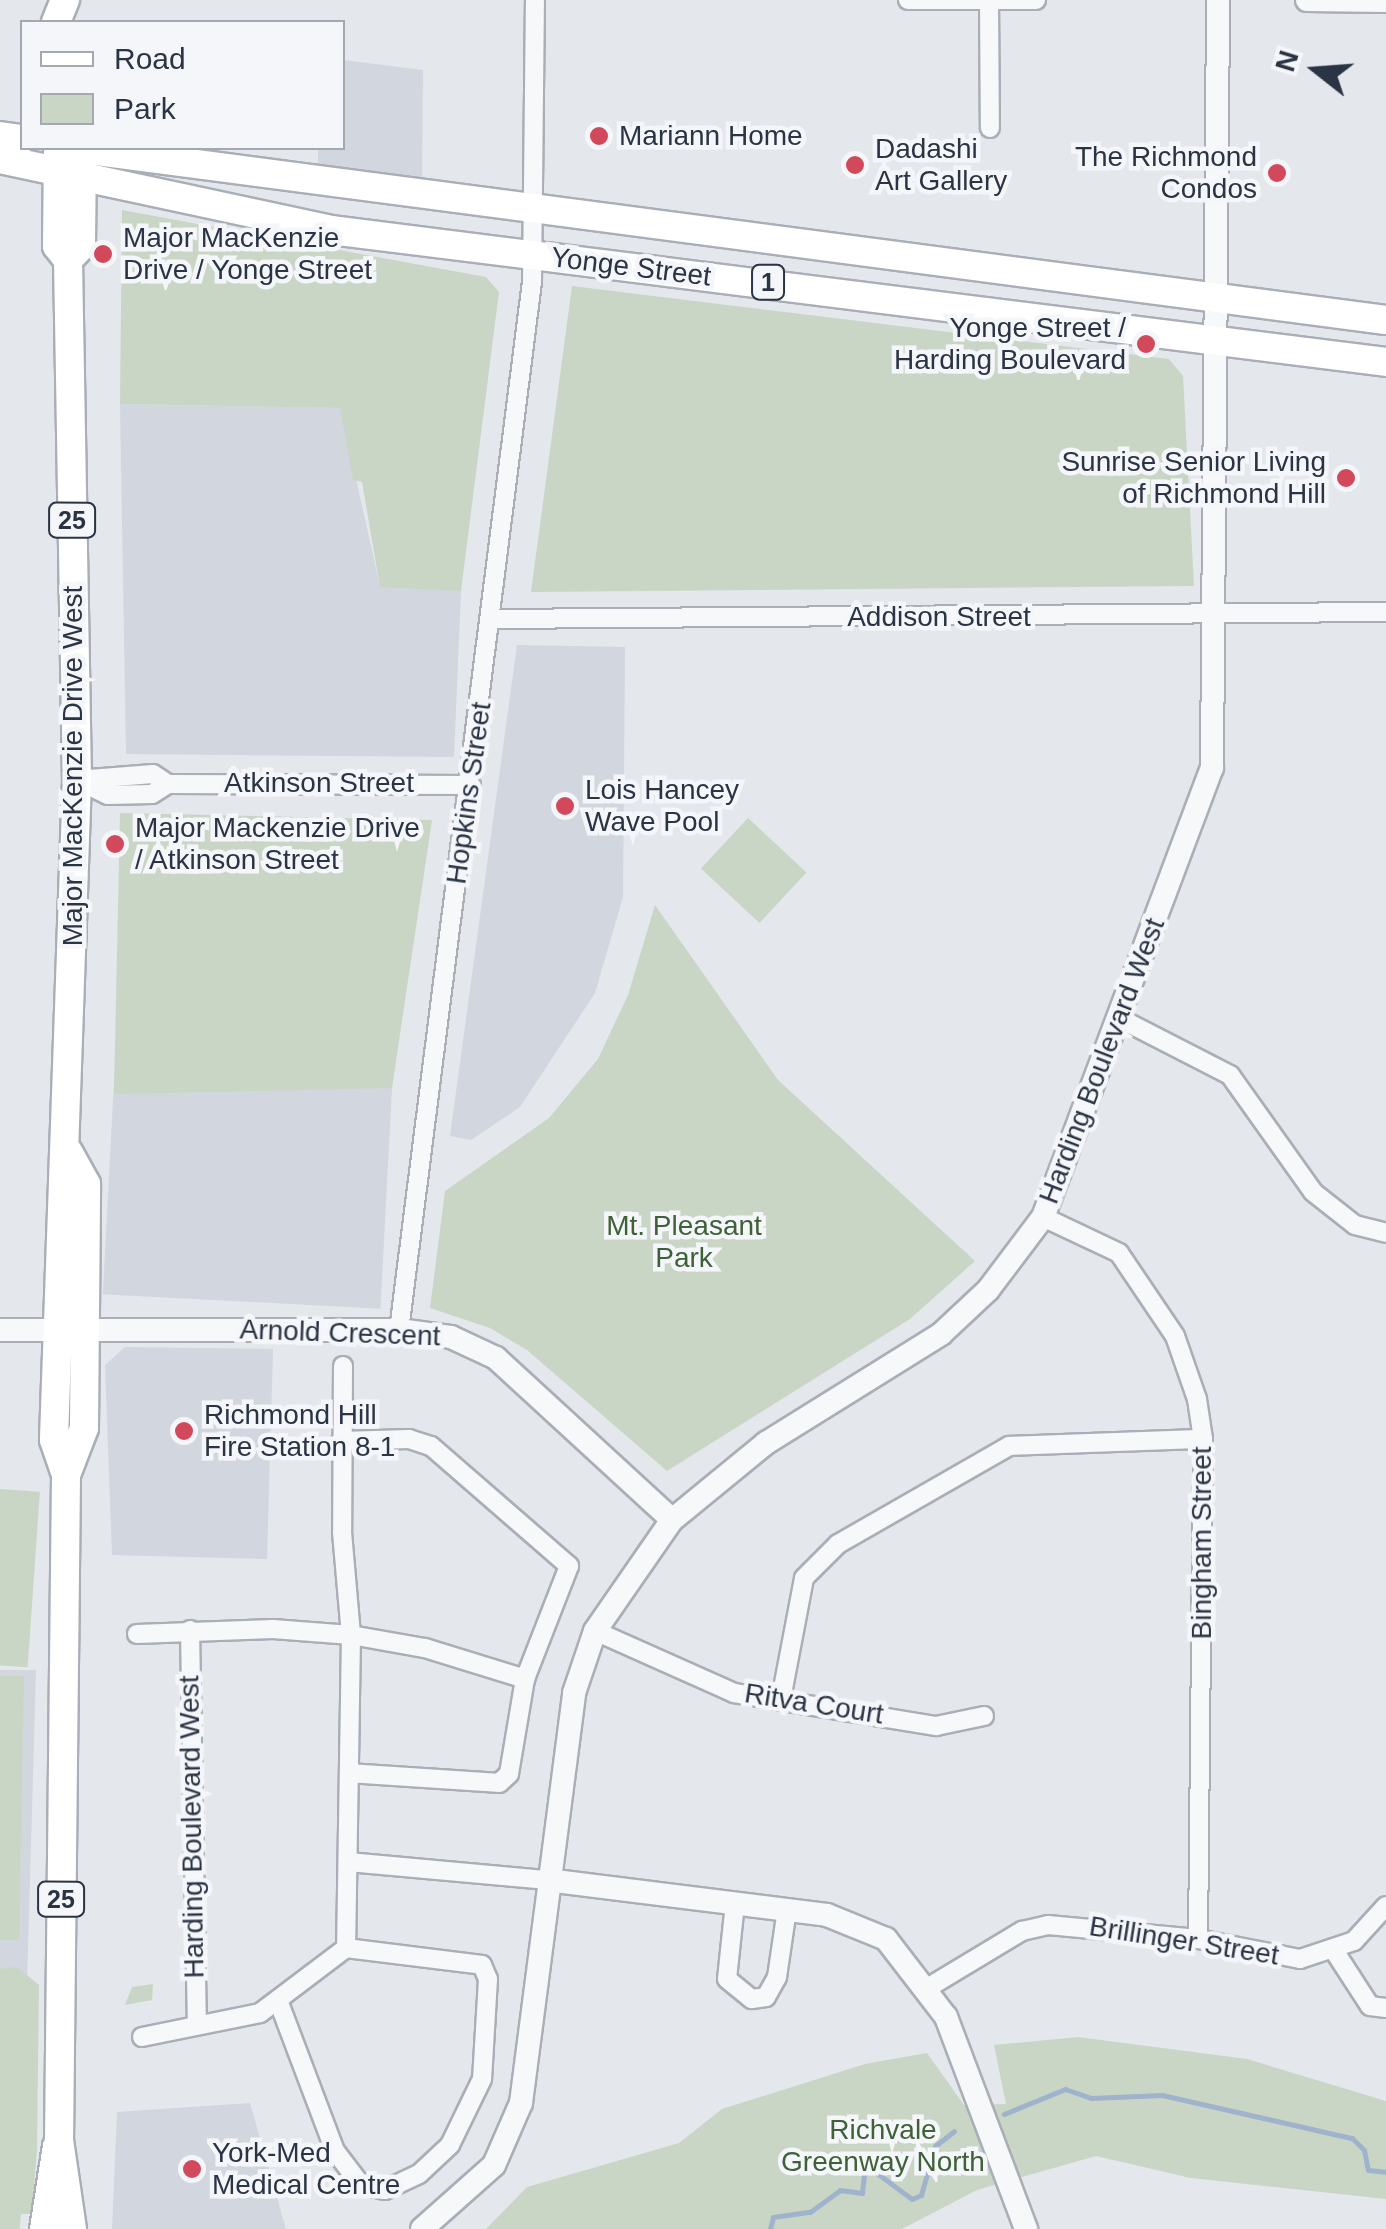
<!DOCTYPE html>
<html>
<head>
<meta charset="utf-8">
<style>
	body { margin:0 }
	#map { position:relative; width:1386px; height:2229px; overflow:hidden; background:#e4e7ec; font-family:Helvetica,sans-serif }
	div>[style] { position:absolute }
	.built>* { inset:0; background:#d2d6de; transform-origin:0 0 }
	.green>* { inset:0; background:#c9d6c5; transform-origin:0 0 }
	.stream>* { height:5px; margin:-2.5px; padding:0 2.5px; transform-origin:2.5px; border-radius:2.5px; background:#9fb4cc }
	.roads { filter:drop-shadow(2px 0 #a9aeb7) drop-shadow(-2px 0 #a9aeb7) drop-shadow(0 2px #a9aeb7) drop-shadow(0 -2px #a9aeb7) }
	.minor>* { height:18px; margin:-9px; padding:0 9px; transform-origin:9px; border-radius:9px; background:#f7f8fa }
	.tertiary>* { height:22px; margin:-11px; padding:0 11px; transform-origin:11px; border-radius:11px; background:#f7f8fa }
	.primary>* { height:28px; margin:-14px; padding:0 14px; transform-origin:14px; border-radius:14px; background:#fff }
	.dots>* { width:28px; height:28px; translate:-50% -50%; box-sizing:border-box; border:5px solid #f4f6f9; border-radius:50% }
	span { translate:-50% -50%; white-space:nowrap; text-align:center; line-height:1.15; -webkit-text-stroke:9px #f4f6f9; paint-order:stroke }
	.shield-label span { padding:2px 8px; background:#f4f6f9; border:2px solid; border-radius:8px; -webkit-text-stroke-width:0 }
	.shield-label { font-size:25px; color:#2b3445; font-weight:700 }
	.poi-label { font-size:28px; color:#2b3445 }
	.left { translate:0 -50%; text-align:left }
	.right { translate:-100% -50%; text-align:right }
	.street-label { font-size:28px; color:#2b3445 }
	.park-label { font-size:28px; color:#3f6138 }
	.legend { position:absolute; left:20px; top:20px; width:325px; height:130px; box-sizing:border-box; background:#f4f6f9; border:2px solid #a4a8b1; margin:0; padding:12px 18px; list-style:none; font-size:30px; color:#2b3445 }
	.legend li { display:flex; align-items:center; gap:20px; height:50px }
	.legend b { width:50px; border:2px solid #a4a8b1 }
	.north { position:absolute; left:1266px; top:20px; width:100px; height:100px; -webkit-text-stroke:8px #f4f6f9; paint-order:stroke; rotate:287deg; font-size:28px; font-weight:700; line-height:40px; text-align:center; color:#2b3445 }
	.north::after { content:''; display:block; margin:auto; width:35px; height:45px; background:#2b3445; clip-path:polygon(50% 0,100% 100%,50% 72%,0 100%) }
</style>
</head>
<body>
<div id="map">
	<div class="built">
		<i style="clip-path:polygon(343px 60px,423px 70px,422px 181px,318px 164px,318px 148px,342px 148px)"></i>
		<i style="clip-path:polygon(120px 404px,340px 408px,380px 586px,461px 591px,454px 757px,126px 754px)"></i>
		<i style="clip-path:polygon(517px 645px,625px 647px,623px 897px,595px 993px,520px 1107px,471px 1140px,450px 1136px)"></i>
		<i style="left:392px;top:1088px;width:221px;height:278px;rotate:93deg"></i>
		<i style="clip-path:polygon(125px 1347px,273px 1349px,267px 1559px,112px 1555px,105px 1365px)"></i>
		<i style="clip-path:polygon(0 1670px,36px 1670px,20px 2229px,0 2229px)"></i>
		<i style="clip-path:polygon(250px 2103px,286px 2229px,112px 2229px,117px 2112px)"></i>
	</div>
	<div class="green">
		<i style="clip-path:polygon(122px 210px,486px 277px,499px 292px,461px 591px,380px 587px,362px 482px,353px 480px,340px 408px,120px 404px)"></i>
		<i style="clip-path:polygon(572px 286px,1169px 359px,1183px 376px,1194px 586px,531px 592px)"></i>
		<i style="clip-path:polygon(120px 813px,432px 820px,392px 1088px,114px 1094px)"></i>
		<i style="left:748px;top:818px;width:80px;height:69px;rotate:43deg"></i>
		<i style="clip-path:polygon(655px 905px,778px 1080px,975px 1261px,910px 1319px,667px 1471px,527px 1350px,490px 1328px,430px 1308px,445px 1191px,549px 1118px,598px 1059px,628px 995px)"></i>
		<i style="left:0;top:1489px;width:40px;height:176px;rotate:4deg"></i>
		<i style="clip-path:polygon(0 1676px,24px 1676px,19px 1940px,0 1940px)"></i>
		<i style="clip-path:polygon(17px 1967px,39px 1985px,37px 2149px,32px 2214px,21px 2214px,19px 2229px,0 2229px,0 1969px)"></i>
		<i style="clip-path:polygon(153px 1984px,152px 2000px,125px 2005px,132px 1987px)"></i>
		<i style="clip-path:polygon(1078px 2037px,1247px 2059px,1386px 2101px,1386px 2199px,1191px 2178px,1096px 2156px,977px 2190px,902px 2229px,486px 2229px,527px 2187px,679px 2143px,722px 2109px,865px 2064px,927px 2053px,964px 2105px,1006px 2104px,994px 2045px)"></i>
	</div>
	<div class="stream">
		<i style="left:1004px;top:2114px;width:66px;rotate:-22.3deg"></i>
		<i style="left:1065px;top:2089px;width:28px;rotate:19deg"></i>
		<i style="left:1091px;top:2098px;width:71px;rotate:-2.4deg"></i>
		<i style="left:1162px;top:2095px;width:195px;rotate:12.8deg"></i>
		<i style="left:1352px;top:2138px;width:17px;rotate:45deg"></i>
		<i style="left:1364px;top:2150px;width:20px;rotate:79deg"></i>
		<i style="left:1368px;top:2170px;width:18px;rotate:6deg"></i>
		<i style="left:770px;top:2229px;width:12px;rotate:-76deg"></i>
		<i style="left:773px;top:2217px;width:37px;rotate:-8deg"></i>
		<i style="left:810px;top:2212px;width:37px;rotate:-36deg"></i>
		<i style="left:840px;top:2190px;width:22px;rotate:8deg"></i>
		<i style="left:862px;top:2193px;width:20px;rotate:-84deg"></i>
		<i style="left:864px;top:2173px;width:10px;rotate:-11deg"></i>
		<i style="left:874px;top:2171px;width:47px;rotate:36.4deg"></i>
		<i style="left:912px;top:2199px;width:10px;rotate:-24deg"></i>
		<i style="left:921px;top:2195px;width:51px;rotate:-74.1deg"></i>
		<i style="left:935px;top:2146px;width:24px;rotate:-38deg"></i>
	</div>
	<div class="roads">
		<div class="minor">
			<i style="left:908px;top:0;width:128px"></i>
			<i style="left:989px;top:0;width:128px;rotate:89.6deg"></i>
			<i style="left:492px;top:619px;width:894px;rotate:-0.45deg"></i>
			<i style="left:77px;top:780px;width:34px;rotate:26deg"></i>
			<i style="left:108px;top:795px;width:44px;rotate:-1.3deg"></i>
			<i style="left:152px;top:794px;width:19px;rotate:-32deg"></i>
			<i style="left:168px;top:784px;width:303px;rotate:0.2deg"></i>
			<i style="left:77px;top:780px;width:76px;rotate:-4.5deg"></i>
			<i style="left:153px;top:774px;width:18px;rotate:34deg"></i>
			<i style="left:1119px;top:1018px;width:125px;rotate:27.2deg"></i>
			<i style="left:1230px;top:1075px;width:143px;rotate:54.6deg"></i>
			<i style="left:1313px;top:1192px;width:53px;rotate:38.2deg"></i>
			<i style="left:1355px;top:1225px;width:32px;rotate:14deg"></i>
			<i style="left:1043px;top:1217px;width:84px;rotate:25.3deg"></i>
			<i style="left:1119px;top:1253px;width:100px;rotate:56deg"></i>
			<i style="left:1175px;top:1336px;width:67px;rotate:70.8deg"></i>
			<i style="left:1197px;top:1399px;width:40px;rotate:81.5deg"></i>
			<i style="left:1203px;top:1439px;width:500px;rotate:90.57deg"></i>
			<i style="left:399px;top:1330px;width:1056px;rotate:-82.77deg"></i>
			<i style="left:532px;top:282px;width:282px;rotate:-89.4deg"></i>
			<i style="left:343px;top:1366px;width:166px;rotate:90.3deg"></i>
			<i style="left:342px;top:1532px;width:103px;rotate:85deg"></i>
			<i style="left:351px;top:1635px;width:313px;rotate:90.9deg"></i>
			<i style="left:341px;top:1441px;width:68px;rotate:-1.7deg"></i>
			<i style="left:409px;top:1439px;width:23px;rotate:18deg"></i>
			<i style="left:431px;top:1446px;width:183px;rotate:41deg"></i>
			<i style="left:569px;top:1566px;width:121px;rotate:111.3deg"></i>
			<i style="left:525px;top:1679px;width:96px;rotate:99.6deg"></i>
			<i style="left:509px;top:1774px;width:13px;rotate:138deg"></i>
			<i style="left:499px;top:1783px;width:150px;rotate:-176.2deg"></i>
			<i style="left:190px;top:1630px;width:393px;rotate:89deg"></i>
			<i style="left:595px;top:1631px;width:152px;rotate:24deg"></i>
			<i style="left:734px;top:1693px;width:205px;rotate:9.3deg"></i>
			<i style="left:936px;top:1726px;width:49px;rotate:-11.8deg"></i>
			<i style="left:137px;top:1634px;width:136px;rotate:-2.1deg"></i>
			<i style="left:273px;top:1629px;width:78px;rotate:4.4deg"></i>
			<i style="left:351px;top:1635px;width:75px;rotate:10deg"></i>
			<i style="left:425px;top:1648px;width:105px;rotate:17.2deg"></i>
			<i style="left:781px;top:1699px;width:123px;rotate:-79.2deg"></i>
			<i style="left:804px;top:1578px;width:48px;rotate:-45deg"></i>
			<i style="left:838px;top:1544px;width:197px;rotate:-29.8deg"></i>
			<i style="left:1009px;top:1446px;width:194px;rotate:-2.1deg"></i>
			<i style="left:349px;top:1862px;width:199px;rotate:5.2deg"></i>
			<i style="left:735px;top:1903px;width:76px;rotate:96deg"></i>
			<i style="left:727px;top:1979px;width:32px;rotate:39deg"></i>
			<i style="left:752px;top:1999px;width:14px;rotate:-8deg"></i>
			<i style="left:766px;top:1997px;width:23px;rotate:-61deg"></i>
			<i style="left:777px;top:1977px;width:69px;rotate:-81.6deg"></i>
			<i style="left:1335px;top:1952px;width:64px;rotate:57.1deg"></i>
			<i style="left:1370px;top:2006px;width:16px;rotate:7deg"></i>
			<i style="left:929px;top:1987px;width:109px;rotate:-31.1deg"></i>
			<i style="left:1022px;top:1931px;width:27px;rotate:-13deg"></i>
			<i style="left:1048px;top:1925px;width:151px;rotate:5.3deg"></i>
			<i style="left:1198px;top:1939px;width:104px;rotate:11.1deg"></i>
			<i style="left:1300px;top:1959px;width:57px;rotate:-18.4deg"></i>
			<i style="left:1354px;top:1941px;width:47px;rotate:-47.6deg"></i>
			<i style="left:142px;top:2037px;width:120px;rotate:-11.5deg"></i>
			<i style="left:260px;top:2013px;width:108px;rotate:-37.1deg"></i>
			<i style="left:346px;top:1948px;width:137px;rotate:7.1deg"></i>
			<i style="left:482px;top:1965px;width:15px;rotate:67deg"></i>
			<i style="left:488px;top:1979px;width:100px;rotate:93.4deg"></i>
			<i style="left:482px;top:2079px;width:73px;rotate:115.9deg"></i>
			<i style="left:450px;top:2145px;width:42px;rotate:136.9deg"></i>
			<i style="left:419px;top:2174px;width:38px;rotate:155deg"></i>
			<i style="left:385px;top:2190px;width:25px;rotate:-168deg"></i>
			<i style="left:361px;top:2185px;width:43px;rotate:-127.4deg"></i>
			<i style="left:335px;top:2151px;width:158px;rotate:-110.7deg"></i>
		</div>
		<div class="tertiary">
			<i style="left:1307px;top:0;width:79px;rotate:0.7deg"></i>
			<i style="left:0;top:1330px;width:399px"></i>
			<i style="left:399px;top:1330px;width:52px;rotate:7.7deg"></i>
			<i style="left:451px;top:1337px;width:50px;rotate:25deg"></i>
			<i style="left:496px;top:1358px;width:239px;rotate:42.6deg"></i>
			<i style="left:547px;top:1880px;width:282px;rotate:7.1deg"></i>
			<i style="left:827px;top:1915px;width:64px;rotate:22.1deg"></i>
			<i style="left:886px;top:1939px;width:98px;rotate:52.4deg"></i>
			<i style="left:946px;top:2017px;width:227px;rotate:69.3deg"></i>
			<i style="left:422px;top:2229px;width:96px;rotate:-41.6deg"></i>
			<i style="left:494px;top:2165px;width:68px;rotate:-66.5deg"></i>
			<i style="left:521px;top:2103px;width:413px;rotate:-82.6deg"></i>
			<i style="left:574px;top:1693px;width:65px;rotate:-71.3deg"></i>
			<i style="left:595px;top:1631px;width:135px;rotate:-55.3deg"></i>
			<i style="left:672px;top:1520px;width:122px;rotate:-39.3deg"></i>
			<i style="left:766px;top:1443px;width:206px;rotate:-31.9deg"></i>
			<i style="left:941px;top:1334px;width:64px;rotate:-43.1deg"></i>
			<i style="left:988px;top:1290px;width:91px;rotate:-53deg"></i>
			<i style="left:1043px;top:1217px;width:480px;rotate:-69.4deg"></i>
			<i style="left:1212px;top:768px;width:768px;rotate:-89.55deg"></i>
		</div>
		<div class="primary">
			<i style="left:56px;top:22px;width:24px;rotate:-68deg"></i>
			<i style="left:0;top:136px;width:22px;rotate:8deg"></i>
			<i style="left:58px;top:148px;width:98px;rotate:90.6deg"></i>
			<i style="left:57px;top:246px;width:18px;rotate:52deg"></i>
			<i style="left:68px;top:260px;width:520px;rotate:89.01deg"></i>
			<i style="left:77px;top:780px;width:660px;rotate:92deg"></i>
			<i style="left:54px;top:1440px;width:37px;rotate:71deg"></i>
			<i style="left:66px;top:1475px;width:665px;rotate:90.6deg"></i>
			<i style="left:59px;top:2140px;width:90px;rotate:81.7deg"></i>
			<i style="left:74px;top:148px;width:1323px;rotate:7.47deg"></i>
			<i style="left:0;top:159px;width:339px;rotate:12.1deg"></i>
			<i style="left:331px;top:230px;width:1063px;rotate:7.13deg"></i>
			<i style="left:68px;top:260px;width:19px;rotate:-47deg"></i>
			<i style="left:81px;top:246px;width:90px;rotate:-89.4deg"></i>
			<i style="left:66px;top:1475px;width:50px;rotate:-69deg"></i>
			<i style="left:84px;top:1428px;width:244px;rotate:-89.5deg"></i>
			<i style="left:86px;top:1184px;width:37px;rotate:-119deg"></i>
			<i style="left:44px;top:2229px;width:84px;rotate:-81.1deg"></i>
		</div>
	</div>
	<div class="dots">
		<i style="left:599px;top:136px;background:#d1495b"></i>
		<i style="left:855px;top:165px;background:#d1495b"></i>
		<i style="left:1277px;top:173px;background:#d1495b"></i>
		<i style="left:103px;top:254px;background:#d1495b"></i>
		<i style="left:1146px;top:344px;background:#d1495b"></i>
		<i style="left:1346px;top:478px;background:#d1495b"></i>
		<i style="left:565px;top:806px;background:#d1495b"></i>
		<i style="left:115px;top:844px;background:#d1495b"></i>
		<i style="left:184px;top:1431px;background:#d1495b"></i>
		<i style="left:192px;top:2169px;background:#d1495b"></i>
	</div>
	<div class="shield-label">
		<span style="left:768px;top:282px">1</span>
		<span style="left:72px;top:520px">25</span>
		<span style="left:61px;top:1899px">25</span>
	</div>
	<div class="poi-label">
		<span class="left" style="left:619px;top:136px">Mariann Home</span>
		<span class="left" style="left:875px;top:165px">Dadashi<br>Art Gallery</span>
		<span class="right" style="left:1257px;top:173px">The Richmond<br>Condos</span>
		<span class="left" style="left:123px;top:254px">Major MacKenzie<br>Drive / Yonge Street</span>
		<span class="right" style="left:1126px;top:344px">Yonge Street /<br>Harding Boulevard</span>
		<span class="right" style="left:1326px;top:478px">Sunrise Senior Living<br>of Richmond Hill</span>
		<span class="left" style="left:585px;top:806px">Lois Hancey<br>Wave Pool</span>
		<span class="left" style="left:135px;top:844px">Major Mackenzie Drive<br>/ Atkinson Street</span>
		<span class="left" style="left:204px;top:1431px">Richmond Hill<br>Fire Station 8-1</span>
		<span class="left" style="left:212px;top:2169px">York-Med<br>Medical Centre</span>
	</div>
	<div class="street-label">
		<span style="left:631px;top:267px;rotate:7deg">Yonge Street</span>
		<span style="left:939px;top:617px">Addison Street</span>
		<span style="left:73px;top:766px;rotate:-90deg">Major MacKenzie Drive West</span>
		<span style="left:319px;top:783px">Atkinson Street</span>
		<span style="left:469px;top:793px;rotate:-82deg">Hopkins Street</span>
		<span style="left:1102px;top:1061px;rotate:-69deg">Harding Boulevard West</span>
		<span style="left:340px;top:1333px;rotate:2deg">Arnold Crescent</span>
		<span style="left:1202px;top:1543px;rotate:-90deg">Bingham Street</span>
		<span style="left:814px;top:1704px;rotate:9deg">Ritva Court</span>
		<span style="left:192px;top:1827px;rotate:-91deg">Harding Boulevard West</span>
		<span style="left:1184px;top:1941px;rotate:9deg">Brillinger Street</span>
	</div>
	<div class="park-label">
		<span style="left:684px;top:1242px">Mt. Pleasant<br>Park</span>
		<span style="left:883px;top:2146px">Richvale<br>Greenway North</span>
	</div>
	<ul class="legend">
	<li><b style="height:12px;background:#fff"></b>Road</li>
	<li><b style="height:28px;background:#c9d6c5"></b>Park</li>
	</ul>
	<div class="north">N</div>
</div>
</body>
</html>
